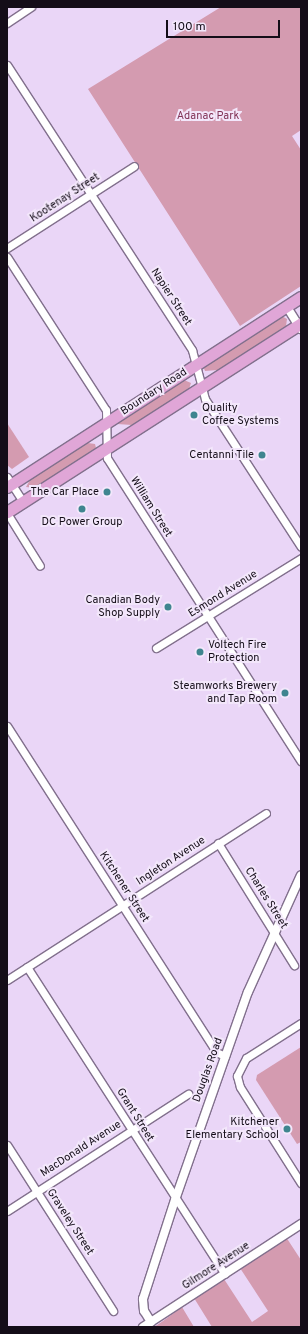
<!DOCTYPE html>
<html>
<head>
<meta charset="utf-8">
<style>
	body { margin:0 }
	#map { position:relative; width:308px; height:1334px; overflow:hidden; background:#ead6f7; font-family:Overpass,sans-serif }
	div>[style] { position:absolute }
	.green>* { inset:0; background:#d49bb0 }
	.roads { filter:drop-shadow(1px 0 #82708d) drop-shadow(-1px 0 #82708d) drop-shadow(0 1px #82708d) drop-shadow(0 -1px #82708d) }
	.minor>* { height:7px; margin:-3.5px; padding:0 3.5px; transform-origin:3.5px; border-radius:3.5px; background:#fff }
	.tertiary>* { height:8px; margin:-4px; padding:0 4px; transform-origin:4px; border-radius:4px; background:#fff }
	.primary>* { height:11px; margin:-5.5px; padding:0 5.5px; transform-origin:5.5px; border-radius:5.5px; background:#e0a6d7 }
	.dots>* { width:11px; height:11px; translate:-50% -50%; box-sizing:border-box; border:2px solid #f3e7fb; border-radius:50% }
	span { translate:-50% -50%; white-space:nowrap; text-align:center; line-height:1.15; -webkit-text-stroke:4px #f3e7fb; paint-order:stroke }
	.park-label { font-size:11px; color:#813256 }
	.street-label { font-size:11px; color:#140d18 }
	.poi-label { font-size:11px; color:#140d18 }
	.left { translate:0 -50%; text-align:left }
	.right { translate:-100% -50%; text-align:right }
	.frame { position:absolute; inset:0; border:8px solid #140d18; pointer-events:none }
	.scale { position:absolute; left:166px; top:20px; width:114px; height:18px; box-sizing:border-box; border:2px solid #140d18; border-top:0; padding-left:5px; font-size:12px; line-height:14px; white-space:nowrap; color:#140d18; -webkit-text-stroke:3px #f3e7fb; paint-order:stroke }
</style>
</head>
<body>
<div id="map">
	<div class="green">
		<i style="clip-path:polygon(221px 7px,301px 7px,301px 130px,292px 136px,301px 150px,301px 286px,240px 326px,88px 89px)"></i>
		<i style="clip-path:polygon(280px 315px,287px 319px,286px 326px,218px 370px,205px 371px,203px 366px)"></i>
		<i style="clip-path:polygon(184px 380px,191px 383px,189px 389px,132px 425px,117px 424px,117px 421px)"></i>
		<i style="clip-path:polygon(7px 423px,29px 457px,12px 469px,7px 465px)"></i>
		<i style="clip-path:polygon(88px 443px,95px 444px,96px 448px,35px 488px,26px 487px,32px 476px)"></i>
		<i style="clip-path:polygon(301px 1047px,301px 1142px,297px 1144px,256px 1080px,257px 1075px)"></i>
		<i style="clip-path:polygon(286px 1237px,301px 1260px,301px 1327px,212px 1327px,194px 1298px,224px 1279px,252px 1322px,268px 1311px,240px 1268px)"></i>
		<i style="clip-path:polygon(182px 1307px,194px 1327px,154px 1327px,163px 1321px)"></i>
	</div>
	<div class="roads">
		<div class="minor">
			<i style="left:7px;top:23px;width:29px;rotate:-34deg"></i>
			<i style="left:7px;top:65px;width:340px;rotate:57deg"></i>
			<i style="left:192px;top:350px;width:51px;rotate:75.1deg"></i>
			<i style="left:205px;top:399px;width:176px;rotate:57deg"></i>
			<i style="left:7px;top:248px;width:151px;rotate:-32.8deg"></i>
			<i style="left:7px;top:257px;width:182px;rotate:57.1deg"></i>
			<i style="left:106px;top:410px;width:48px;rotate:88.8deg"></i>
			<i style="left:107px;top:458px;width:360px;rotate:57.4deg"></i>
			<i style="left:7px;top:477px;width:30px;rotate:57deg"></i>
			<i style="left:7px;top:513px;width:62px;rotate:58.1deg"></i>
			<i style="left:156px;top:648px;width:171px;rotate:-31.8deg"></i>
			<i style="left:7px;top:726px;width:387px;rotate:57.3deg"></i>
			<i style="left:216px;top:1052px;width:10px;rotate:24deg"></i>
			<i style="left:218px;top:843px;width:144px;rotate:58.1deg"></i>
			<i style="left:27px;top:967px;width:365px;rotate:57.2deg"></i>
			<i style="left:7px;top:980px;width:308px;rotate:-32.8deg"></i>
			<i style="left:301px;top:1023px;width:65px;rotate:147.5deg"></i>
			<i style="left:246px;top:1058px;width:20px;rotate:117deg"></i>
			<i style="left:237px;top:1076px;width:11px;rotate:75deg"></i>
			<i style="left:240px;top:1087px;width:114px;rotate:57.6deg"></i>
			<i style="left:7px;top:1145px;width:197px;rotate:57.4deg"></i>
			<i style="left:7px;top:1211px;width:216px;rotate:-32.9deg"></i>
		</div>
		<div class="tertiary">
			<i style="left:287px;top:307px;width:26px;rotate:58deg"></i>
			<i style="left:151px;top:1322px;width:13px;rotate:-122deg"></i>
			<i style="left:144px;top:1311px;width:12px;rotate:-95deg"></i>
			<i style="left:143px;top:1299px;width:104px;rotate:-72.1deg"></i>
			<i style="left:175px;top:1200px;width:220px;rotate:-70.7deg"></i>
			<i style="left:248px;top:992px;width:128px;rotate:-65.6deg"></i>
			<i style="left:143px;top:1327px;width:189px;rotate:-33.1deg"></i>
		</div>
		<div class="primary">
			<i style="left:7px;top:487px;width:350px;rotate:-32.9deg"></i>
			<i style="left:7px;top:512px;width:350px;rotate:-32.7deg"></i>
		</div>
	</div>
	<div class="dots">
		<i style="left:194px;top:415px;background:#3f858f"></i>
		<i style="left:262px;top:455px;background:#3f858f"></i>
		<i style="left:107px;top:492px;background:#3f858f"></i>
		<i style="left:82px;top:509px;background:#3f858f"></i>
		<i style="left:168px;top:607px;background:#3f858f"></i>
		<i style="left:200px;top:652px;background:#3f858f"></i>
		<i style="left:285px;top:693px;background:#3f858f"></i>
		<i style="left:287px;top:1129px;background:#3f858f"></i>
	</div>
	<div class="park-label">
		<span style="left:208px;top:116px">Adanac Park</span>
	</div>
	<div class="street-label">
		<span style="left:65px;top:198px;rotate:-33deg">Kootenay Street</span>
		<span style="left:171px;top:297px;rotate:57deg">Napier Street</span>
		<span style="left:154px;top:392px;rotate:-33deg">Boundary Road</span>
		<span style="left:151px;top:507px;rotate:58deg">William Street</span>
		<span style="left:223px;top:594px;rotate:-32deg">Esmond Avenue</span>
		<span style="left:171px;top:861px;rotate:-33deg">Ingleton Avenue</span>
		<span style="left:124px;top:887px;rotate:57deg">Kitchener Street</span>
		<span style="left:266px;top:898px;rotate:58deg">Charles Street</span>
		<span style="left:208px;top:1070px;rotate:-70deg">Douglas Road</span>
		<span style="left:135px;top:1115px;rotate:58deg">Grant Street</span>
		<span style="left:81px;top:1149px;rotate:-33deg">MacDonald Avenue</span>
		<span style="left:70px;top:1222px;rotate:57deg">Graveley Street</span>
		<span style="left:216px;top:1266px;rotate:-33deg">Gilmore Avenue</span>
	</div>
	<div class="poi-label">
		<span class="left" style="left:202px;top:415px">Quality<br>Coffee Systems</span>
		<span class="right" style="left:254px;top:455px">Centanni Tile</span>
		<span class="right" style="left:99px;top:492px">The Car Place</span>
		<span style="left:82px;top:522px">DC Power Group</span>
		<span class="right" style="left:160px;top:607px">Canadian Body<br>Shop Supply</span>
		<span class="left" style="left:208px;top:652px">Voltech Fire<br>Protection</span>
		<span class="right" style="left:277px;top:693px">Steamworks Brewery<br>and Tap Room</span>
		<span class="right" style="left:279px;top:1129px">Kitchener<br>Elementary School</span>
	</div>
	<div class="frame"></div>
	<div class="scale">100 m</div>
</div>
</body>
</html>
